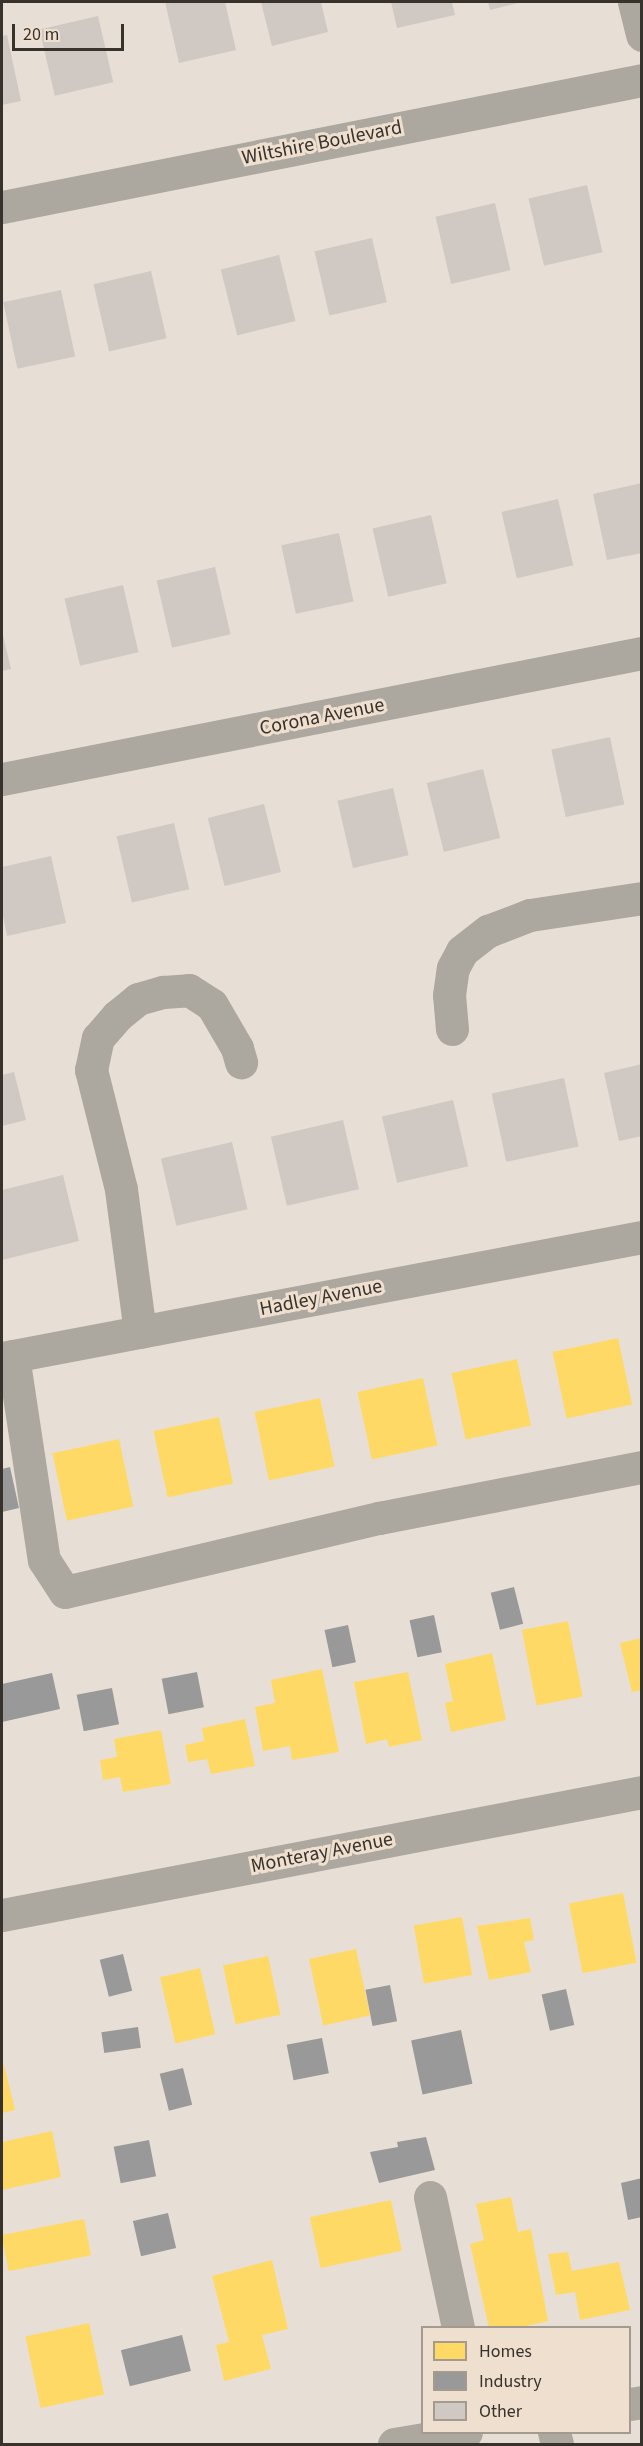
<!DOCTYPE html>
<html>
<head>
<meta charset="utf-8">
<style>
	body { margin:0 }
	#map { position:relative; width:643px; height:2446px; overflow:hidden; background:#e7dfd6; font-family:"Source Sans 3",sans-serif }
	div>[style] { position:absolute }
	.homes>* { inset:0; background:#ffd966; transform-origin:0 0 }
	.industry>* { inset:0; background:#999; transform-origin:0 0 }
	.building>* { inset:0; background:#d0c8c3; transform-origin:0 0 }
	.minor>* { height:33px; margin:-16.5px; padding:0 16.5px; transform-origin:16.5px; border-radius:16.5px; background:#aca79f }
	span { translate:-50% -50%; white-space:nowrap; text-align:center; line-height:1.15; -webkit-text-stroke:6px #eedfcf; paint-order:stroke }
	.street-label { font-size:20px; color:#38322c }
	.frame { position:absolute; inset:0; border:3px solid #38322c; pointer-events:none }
	.legend { position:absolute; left:421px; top:2326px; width:210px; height:108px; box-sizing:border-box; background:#eedfcf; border:2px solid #a59a8e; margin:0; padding:8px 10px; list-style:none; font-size:18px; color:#38322c }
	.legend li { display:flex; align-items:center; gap:12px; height:30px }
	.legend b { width:30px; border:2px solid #a59a8e }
	.scale { position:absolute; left:12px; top:24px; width:112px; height:27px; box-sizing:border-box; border:3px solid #38322c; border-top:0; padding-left:8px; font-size:18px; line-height:21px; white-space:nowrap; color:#38322c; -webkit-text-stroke:4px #eedfcf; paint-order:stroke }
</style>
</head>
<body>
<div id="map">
	<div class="homes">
		<i style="left:618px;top:1338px;width:68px;height:67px;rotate:78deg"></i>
		<i style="left:517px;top:1359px;width:68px;height:67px;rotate:78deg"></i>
		<i style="left:423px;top:1378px;width:69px;height:67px;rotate:78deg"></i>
		<i style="left:320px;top:1398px;width:70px;height:67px;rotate:78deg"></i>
		<i style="left:219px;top:1417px;width:68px;height:67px;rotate:78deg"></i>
		<i style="left:119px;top:1439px;width:69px;height:68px;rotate:78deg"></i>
		<i style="left:568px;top:1621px;width:77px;height:47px;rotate:79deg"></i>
		<i style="clip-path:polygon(642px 1638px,642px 1690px,632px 1692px,620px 1643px)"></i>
		<i style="clip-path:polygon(492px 1653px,506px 1720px,451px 1732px,445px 1703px,453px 1701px,445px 1664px)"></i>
		<i style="clip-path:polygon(322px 1669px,339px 1752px,292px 1760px,290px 1746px,263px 1751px,255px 1707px,275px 1703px,271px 1680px)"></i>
		<i style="clip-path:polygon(408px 1672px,422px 1740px,389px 1747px,387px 1739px,366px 1744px,354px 1682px)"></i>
		<i style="clip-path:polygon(245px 1719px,255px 1766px,211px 1774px,207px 1759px,188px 1762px,185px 1745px,204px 1741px,202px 1728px)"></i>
		<i style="clip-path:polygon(161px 1730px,171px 1784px,123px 1792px,120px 1777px,103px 1780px,100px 1760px,117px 1757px,114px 1739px)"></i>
		<i style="left:623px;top:1893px;width:71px;height:55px;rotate:79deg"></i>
		<i style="left:462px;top:1917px;width:59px;height:49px;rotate:80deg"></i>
		<i style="clip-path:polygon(530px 1918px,534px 1940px,524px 1942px,531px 1972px,489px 1980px,477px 1926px)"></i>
		<i style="left:356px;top:1949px;width:68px;height:48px;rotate:78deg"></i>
		<i style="left:268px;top:1956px;width:60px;height:46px;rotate:78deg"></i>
		<i style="left:200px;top:1968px;width:68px;height:41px;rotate:77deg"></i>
		<i style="clip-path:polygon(4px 2065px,15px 2110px,2px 2113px,2px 2066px)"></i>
		<i style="clip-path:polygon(52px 2131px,61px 2177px,2px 2190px,2px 2142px)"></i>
		<i style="clip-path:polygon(511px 2197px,518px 2232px,531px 2229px,548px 2321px,517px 2328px,489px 2328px,470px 2244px,484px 2240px,476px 2204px)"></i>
		<i style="left:391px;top:2200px;width:52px;height:83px;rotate:78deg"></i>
		<i style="left:84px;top:2219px;width:37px;height:84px;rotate:79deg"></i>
		<i style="clip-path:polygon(568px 2252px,572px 2271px,619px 2262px,630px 2310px,580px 2320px,575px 2292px,556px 2295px,548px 2254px)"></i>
		<i style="clip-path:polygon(272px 2260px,288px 2329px,262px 2335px,271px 2369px,224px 2381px,216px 2345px,229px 2342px,212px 2276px)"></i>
		<i style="left:89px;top:2323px;width:73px;height:65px;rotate:78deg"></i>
	</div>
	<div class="industry">
		<i style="clip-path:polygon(10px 1467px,19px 1508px,2px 1512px,2px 1469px)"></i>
		<i style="left:514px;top:1587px;width:38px;height:24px;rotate:76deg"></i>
		<i style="left:434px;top:1615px;width:38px;height:25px;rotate:78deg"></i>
		<i style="left:348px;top:1625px;width:38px;height:24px;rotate:78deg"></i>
		<i style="left:197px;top:1672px;width:36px;height:36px;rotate:79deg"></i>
		<i style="clip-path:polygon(52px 1673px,60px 1709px,2px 1722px,2px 1684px)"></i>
		<i style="left:112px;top:1688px;width:37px;height:36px;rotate:79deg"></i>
		<i style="left:123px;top:1954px;width:38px;height:24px;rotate:76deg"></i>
		<i style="left:390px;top:1985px;width:37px;height:25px;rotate:79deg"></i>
		<i style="left:566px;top:1989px;width:37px;height:25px;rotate:77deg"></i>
		<i style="left:138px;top:2027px;width:21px;height:37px;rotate:82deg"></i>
		<i style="left:461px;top:2030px;width:55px;height:51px;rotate:78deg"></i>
		<i style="left:322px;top:2038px;width:36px;height:36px;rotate:79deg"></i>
		<i style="left:183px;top:2068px;width:38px;height:24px;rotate:76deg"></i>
		<i style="clip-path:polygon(426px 2137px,435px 2170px,379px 2183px,370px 2152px,398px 2147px,397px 2142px)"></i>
		<i style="left:149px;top:2140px;width:37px;height:36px;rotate:79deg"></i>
		<i style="clip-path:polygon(642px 2178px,642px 2217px,628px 2220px,621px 2183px)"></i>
		<i style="left:168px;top:2213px;width:36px;height:36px;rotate:77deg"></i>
		<i style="left:182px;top:2335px;width:37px;height:63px;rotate:76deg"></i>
	</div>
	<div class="building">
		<i style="clip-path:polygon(165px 2px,225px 2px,236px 50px,179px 63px)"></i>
		<i style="clip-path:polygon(261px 2px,321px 2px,328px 32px,272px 46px)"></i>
		<i style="clip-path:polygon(391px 2px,452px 2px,455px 15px,397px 28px)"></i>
		<i style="clip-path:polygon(488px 2px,522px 2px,490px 10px)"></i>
		<i style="left:98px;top:16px;width:68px;height:60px;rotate:77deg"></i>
		<i style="clip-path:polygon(7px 35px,21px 101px,2px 105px,2px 36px)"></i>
		<i style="left:587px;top:185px;width:69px;height:60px;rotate:77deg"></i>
		<i style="left:495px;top:203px;width:69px;height:61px;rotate:77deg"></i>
		<i style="left:372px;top:238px;width:66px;height:59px;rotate:77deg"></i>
		<i style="left:279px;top:255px;width:68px;height:60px;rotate:76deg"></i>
		<i style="left:151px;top:271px;width:69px;height:59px;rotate:77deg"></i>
		<i style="left:61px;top:290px;width:68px;height:59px;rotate:78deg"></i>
		<i style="clip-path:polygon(642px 483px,642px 553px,607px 560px,593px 494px)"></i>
		<i style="left:558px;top:499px;width:68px;height:58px;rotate:77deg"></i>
		<i style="left:431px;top:515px;width:70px;height:60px;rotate:77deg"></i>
		<i style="left:339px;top:533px;width:70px;height:59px;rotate:78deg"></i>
		<i style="left:215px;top:567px;width:69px;height:60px;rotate:77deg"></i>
		<i style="left:123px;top:585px;width:69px;height:60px;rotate:77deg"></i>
		<i style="clip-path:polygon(2px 631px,11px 669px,2px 671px)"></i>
		<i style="left:610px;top:737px;width:69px;height:60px;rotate:78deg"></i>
		<i style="left:483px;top:769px;width:71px;height:58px;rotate:76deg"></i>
		<i style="left:393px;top:788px;width:69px;height:57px;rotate:77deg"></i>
		<i style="left:264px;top:804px;width:70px;height:58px;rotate:76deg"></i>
		<i style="left:174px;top:823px;width:68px;height:59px;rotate:77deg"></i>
		<i style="clip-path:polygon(51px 856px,66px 923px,7px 936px,2px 911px,2px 867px)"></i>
		<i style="clip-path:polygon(642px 1064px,642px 1136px,619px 1141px,604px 1073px)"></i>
		<i style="clip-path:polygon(14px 1072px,26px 1120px,2px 1126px,2px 1075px)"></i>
		<i style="left:564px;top:1078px;width:70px;height:74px;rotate:78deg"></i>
		<i style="left:453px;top:1100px;width:68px;height:73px;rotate:77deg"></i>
		<i style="left:343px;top:1120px;width:71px;height:74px;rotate:77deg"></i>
		<i style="left:232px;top:1142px;width:69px;height:73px;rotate:77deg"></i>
		<i style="clip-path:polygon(63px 1175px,79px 1241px,2px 1260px,2px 1190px)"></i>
	</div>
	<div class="minor">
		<i style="left:634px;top:2px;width:34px;rotate:76deg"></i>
		<i style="left:2px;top:207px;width:652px;rotate:-11.22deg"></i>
		<i style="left:2px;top:779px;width:652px;rotate:-11.14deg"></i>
		<i style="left:452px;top:1029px;width:34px;rotate:-95deg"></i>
		<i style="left:449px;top:995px;width:27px;rotate:-82deg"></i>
		<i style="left:453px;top:968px;width:19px;rotate:-62deg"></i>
		<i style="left:462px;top:951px;width:33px;rotate:-38deg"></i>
		<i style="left:488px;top:931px;width:45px;rotate:-20.9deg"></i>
		<i style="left:530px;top:915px;width:113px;rotate:-8.6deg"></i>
		<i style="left:140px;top:1332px;width:144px;rotate:-97.6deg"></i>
		<i style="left:121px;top:1189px;width:123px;rotate:-104.1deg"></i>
		<i style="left:91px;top:1070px;width:33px;rotate:-78deg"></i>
		<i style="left:98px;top:1038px;width:29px;rotate:-49deg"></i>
		<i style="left:117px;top:1016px;width:27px;rotate:-39deg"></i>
		<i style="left:138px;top:999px;width:26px;rotate:-16deg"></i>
		<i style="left:163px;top:992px;width:26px;rotate:-4deg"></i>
		<i style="left:189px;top:990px;width:27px;rotate:33deg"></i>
		<i style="left:212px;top:1005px;width:50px;rotate:59.8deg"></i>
		<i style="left:237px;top:1048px;width:15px;rotate:74deg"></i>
		<i style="left:13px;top:1356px;width:206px;rotate:81.4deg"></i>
		<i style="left:44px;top:1560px;width:38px;rotate:57deg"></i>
		<i style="left:65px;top:1592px;width:323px;rotate:-13.3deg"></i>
		<i style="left:379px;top:1518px;width:268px;rotate:-11deg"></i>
		<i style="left:2px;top:1358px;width:651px;rotate:-10.71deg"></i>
		<i style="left:2px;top:1915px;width:652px;rotate:-10.88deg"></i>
		<i style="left:430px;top:2197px;width:134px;rotate:77.9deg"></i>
		<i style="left:630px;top:2404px;width:12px;rotate:-9deg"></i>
		<i style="left:554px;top:2432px;width:12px;rotate:76deg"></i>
		<i style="left:394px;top:2444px;width:73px;rotate:-9.5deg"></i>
	</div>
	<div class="street-label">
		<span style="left:322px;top:143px;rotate:-11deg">Wiltshire Boulevard</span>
		<span style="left:322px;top:717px;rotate:-11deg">Corona Avenue</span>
		<span style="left:321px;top:1298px;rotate:-11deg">Hadley Avenue</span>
		<span style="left:322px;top:1853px;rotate:-11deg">Monteray Avenue</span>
	</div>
	<div class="frame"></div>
	<ul class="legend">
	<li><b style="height:16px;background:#ffd966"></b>Homes</li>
	<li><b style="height:16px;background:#999"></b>Industry</li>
	<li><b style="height:16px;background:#d0c8c3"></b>Other</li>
	</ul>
	<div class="scale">20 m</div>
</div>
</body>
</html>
